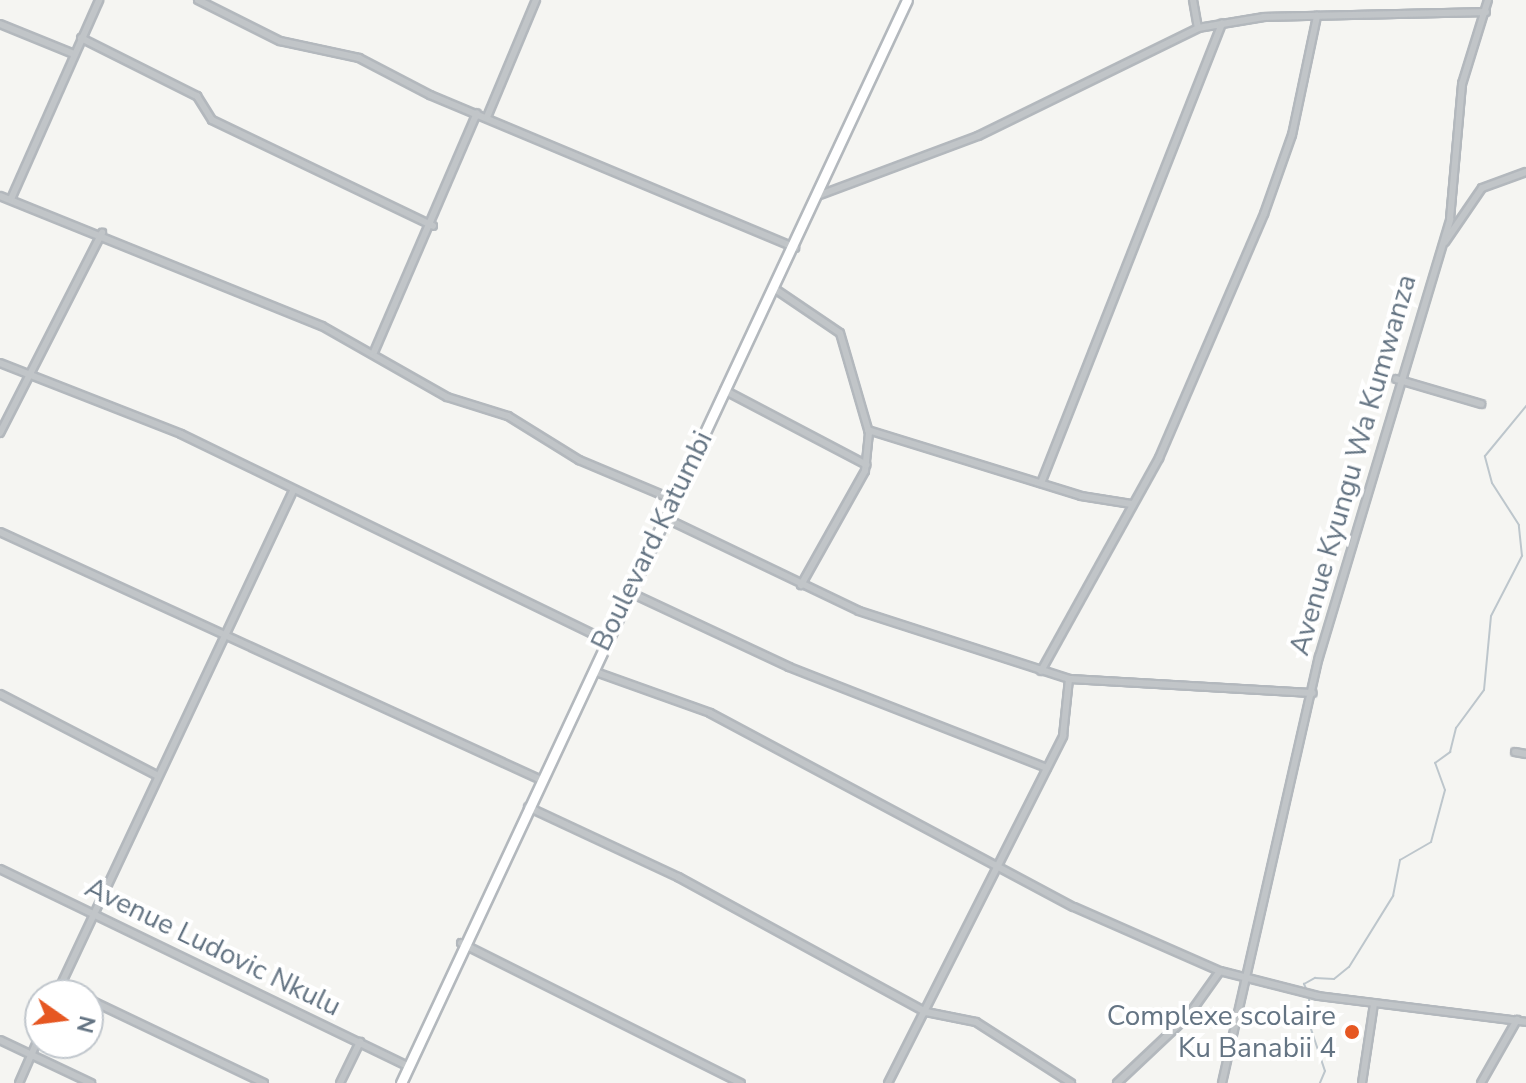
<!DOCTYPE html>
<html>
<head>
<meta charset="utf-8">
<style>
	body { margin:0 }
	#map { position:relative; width:1526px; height:1083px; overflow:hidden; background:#f5f5f2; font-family:"Nunito Sans",sans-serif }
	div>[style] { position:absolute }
	.stream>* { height:2px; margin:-1px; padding:0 1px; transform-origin:1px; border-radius:1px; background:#bdc6cc }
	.roads { filter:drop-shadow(2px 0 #b3b8bd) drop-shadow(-2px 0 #b3b8bd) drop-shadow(0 2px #b3b8bd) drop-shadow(0 -2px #b3b8bd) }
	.street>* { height:6px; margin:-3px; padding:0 3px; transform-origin:3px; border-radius:3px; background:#c1c5c8 }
	.secondary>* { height:9px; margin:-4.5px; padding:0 4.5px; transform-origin:4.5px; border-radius:4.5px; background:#fff }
	.dots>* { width:22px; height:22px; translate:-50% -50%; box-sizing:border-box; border:4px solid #fff; border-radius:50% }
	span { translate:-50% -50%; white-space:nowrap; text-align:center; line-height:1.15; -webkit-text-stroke:8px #fff; paint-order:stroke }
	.street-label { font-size:28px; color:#647483 }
	.poi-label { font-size:28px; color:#647483 }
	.right { translate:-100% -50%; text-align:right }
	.north { position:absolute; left:24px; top:979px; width:80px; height:80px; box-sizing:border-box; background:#fff; border:2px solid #c1c7cd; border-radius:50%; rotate:104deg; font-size:22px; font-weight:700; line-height:32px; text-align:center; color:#647483 }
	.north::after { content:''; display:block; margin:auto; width:28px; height:36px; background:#e65722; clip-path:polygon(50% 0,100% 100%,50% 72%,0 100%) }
</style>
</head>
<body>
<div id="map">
	<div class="stream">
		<i style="left:1307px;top:991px;width:8px;rotate:-113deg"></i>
		<i style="left:1304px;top:984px;width:13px;rotate:-29deg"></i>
		<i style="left:1315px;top:978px;width:19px;rotate:3deg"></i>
		<i style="left:1334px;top:979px;width:19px;rotate:-39deg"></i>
		<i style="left:1349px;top:967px;width:84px;rotate:-58.2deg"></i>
		<i style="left:1393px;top:896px;width:37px;rotate:-79deg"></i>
		<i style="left:1400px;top:860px;width:36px;rotate:-30deg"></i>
		<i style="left:1431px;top:842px;width:54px;rotate:-74.9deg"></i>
		<i style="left:1445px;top:790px;width:29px;rotate:-110deg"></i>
		<i style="left:1435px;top:763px;width:19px;rotate:-36deg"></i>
		<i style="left:1450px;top:752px;width:25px;rotate:-76deg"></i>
		<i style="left:1456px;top:728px;width:47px;rotate:-53.6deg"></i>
		<i style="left:1484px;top:690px;width:74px;rotate:-84.6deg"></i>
		<i style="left:1491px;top:616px;width:68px;rotate:-62.7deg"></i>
		<i style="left:1522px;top:556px;width:31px;rotate:-96deg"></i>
		<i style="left:1519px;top:525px;width:50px;rotate:-122.7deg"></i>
		<i style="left:1492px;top:483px;width:28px;rotate:-105deg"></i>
		<i style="left:1485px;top:456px;width:65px;rotate:-50.6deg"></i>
		<i style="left:1309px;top:997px;width:29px;rotate:88deg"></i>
		<i style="left:1310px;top:1026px;width:47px;rotate:71.6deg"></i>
		<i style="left:1325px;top:1071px;width:13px;rotate:113deg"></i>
	</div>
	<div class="roads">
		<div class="street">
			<i style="left:198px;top:0;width:92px;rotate:26.6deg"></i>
			<i style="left:280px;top:41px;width:81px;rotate:12.1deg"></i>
			<i style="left:359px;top:58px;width:80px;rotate:27.5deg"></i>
			<i style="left:430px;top:95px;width:396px;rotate:22.7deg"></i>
			<i style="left:1193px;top:0;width:28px;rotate:80deg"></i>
			<i style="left:0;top:24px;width:80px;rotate:22.1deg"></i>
			<i style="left:81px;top:38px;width:130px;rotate:26.6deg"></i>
			<i style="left:197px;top:96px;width:28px;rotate:58deg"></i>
			<i style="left:212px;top:120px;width:245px;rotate:25.6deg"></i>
			<i style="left:487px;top:117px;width:127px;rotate:-67.3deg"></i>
			<i style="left:820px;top:195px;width:169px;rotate:-20.5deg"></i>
			<i style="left:978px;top:136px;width:245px;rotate:-26.1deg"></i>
			<i style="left:1198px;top:28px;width:67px;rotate:-9.5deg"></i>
			<i style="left:1264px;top:17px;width:222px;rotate:-1.3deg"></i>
			<i style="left:0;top:196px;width:347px;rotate:22deg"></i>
			<i style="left:322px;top:326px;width:144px;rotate:29.6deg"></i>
			<i style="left:447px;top:397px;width:64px;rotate:17.3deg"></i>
			<i style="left:508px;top:416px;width:84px;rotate:31.8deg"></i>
			<i style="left:579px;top:460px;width:101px;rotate:22.8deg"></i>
			<i style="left:11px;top:199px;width:218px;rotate:-66.1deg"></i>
			<i style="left:1445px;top:242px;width:65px;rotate:-55.6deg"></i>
			<i style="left:1482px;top:188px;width:47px;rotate:-20deg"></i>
			<i style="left:775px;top:289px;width:78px;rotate:34.1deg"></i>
			<i style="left:840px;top:333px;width:104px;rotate:73.8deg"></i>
			<i style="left:869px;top:433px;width:38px;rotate:96deg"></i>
			<i style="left:865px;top:471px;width:131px;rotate:119.3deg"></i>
			<i style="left:374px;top:352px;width:260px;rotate:-66.7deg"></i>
			<i style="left:0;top:363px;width:194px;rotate:21.4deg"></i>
			<i style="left:181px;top:434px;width:471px;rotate:25.9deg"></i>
			<i style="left:1396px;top:379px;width:89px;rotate:16.4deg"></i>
			<i style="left:724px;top:390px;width:161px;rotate:27.7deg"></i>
			<i style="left:868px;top:430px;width:223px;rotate:17.2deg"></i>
			<i style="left:1081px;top:496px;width:51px;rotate:9.1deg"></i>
			<i style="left:0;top:433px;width:225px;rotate:-63deg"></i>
			<i style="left:1041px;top:483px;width:494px;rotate:-68.5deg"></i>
			<i style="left:665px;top:518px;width:215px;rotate:25.6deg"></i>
			<i style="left:859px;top:611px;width:221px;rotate:17.9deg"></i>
			<i style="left:1069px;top:679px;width:244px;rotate:3.3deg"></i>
			<i style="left:0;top:532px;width:593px;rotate:24.62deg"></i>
			<i style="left:629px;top:592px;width:177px;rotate:25.1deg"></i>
			<i style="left:789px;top:667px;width:277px;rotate:21.4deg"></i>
			<i style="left:593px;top:671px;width:124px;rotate:19.7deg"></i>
			<i style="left:710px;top:713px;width:412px;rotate:28.1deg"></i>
			<i style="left:1074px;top:907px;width:159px;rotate:23.7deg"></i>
			<i style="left:1220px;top:971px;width:101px;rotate:14.3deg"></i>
			<i style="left:1318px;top:996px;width:210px;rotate:7.1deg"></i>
			<i style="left:1041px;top:671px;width:244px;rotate:-61deg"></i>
			<i style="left:1159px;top:458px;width:266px;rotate:-66.7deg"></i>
			<i style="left:1264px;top:214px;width:84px;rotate:-70.5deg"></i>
			<i style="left:1292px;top:135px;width:122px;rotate:-78.1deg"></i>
			<i style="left:0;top:694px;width:176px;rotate:27.4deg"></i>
			<i style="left:1515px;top:752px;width:11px;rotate:10deg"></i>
			<i style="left:528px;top:807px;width:166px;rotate:25deg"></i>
			<i style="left:678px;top:877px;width:282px;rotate:28.6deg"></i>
			<i style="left:926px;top:1012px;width:51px;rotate:11.3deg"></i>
			<i style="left:976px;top:1022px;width:113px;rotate:32.7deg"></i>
			<i style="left:0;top:869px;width:452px;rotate:25.8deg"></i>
			<i style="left:461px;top:943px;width:313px;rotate:26.6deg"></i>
			<i style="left:60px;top:985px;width:22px;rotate:27deg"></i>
			<i style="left:56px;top:995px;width:557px;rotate:-64.82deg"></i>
			<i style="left:88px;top:999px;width:195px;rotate:25.5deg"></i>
			<i style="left:0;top:1040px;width:101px;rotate:25.3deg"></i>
			<i style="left:19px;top:1083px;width:52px;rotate:-66.4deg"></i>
			<i style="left:340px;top:1083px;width:46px;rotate:-64deg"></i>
			<i style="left:888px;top:1083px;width:389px;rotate:-63.2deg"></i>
			<i style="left:1063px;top:736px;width:57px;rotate:-84deg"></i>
			<i style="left:1117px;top:1083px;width:98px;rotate:-43.3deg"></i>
			<i style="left:1188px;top:1016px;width:55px;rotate:-54.6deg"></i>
			<i style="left:1222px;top:1083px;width:437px;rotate:-77.2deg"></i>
			<i style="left:1319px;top:657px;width:457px;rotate:-73.3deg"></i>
			<i style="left:1450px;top:219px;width:136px;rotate:-84.9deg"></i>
			<i style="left:1462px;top:84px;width:88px;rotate:-72.8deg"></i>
			<i style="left:1362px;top:1083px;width:80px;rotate:-81.4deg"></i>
			<i style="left:1481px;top:1083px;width:73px;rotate:-60.3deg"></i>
		</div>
		<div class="secondary">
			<i style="left:401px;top:1083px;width:1195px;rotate:-64.96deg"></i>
		</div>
	</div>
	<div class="dots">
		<i style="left:1352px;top:1032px;background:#e65722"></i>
	</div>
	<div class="street-label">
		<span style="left:1353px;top:465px;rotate:-74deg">Avenue Kyungu Wa Kumwanza</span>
		<span style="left:652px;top:541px;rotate:-64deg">Boulevard Katumbi</span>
		<span style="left:213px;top:947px;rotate:26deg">Avenue Ludovic Nkulu</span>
	</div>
	<div class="poi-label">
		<span class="right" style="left:1336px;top:1032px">Complexe scolaire<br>Ku Banabii 4</span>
	</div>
	<div class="north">N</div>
</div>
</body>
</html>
